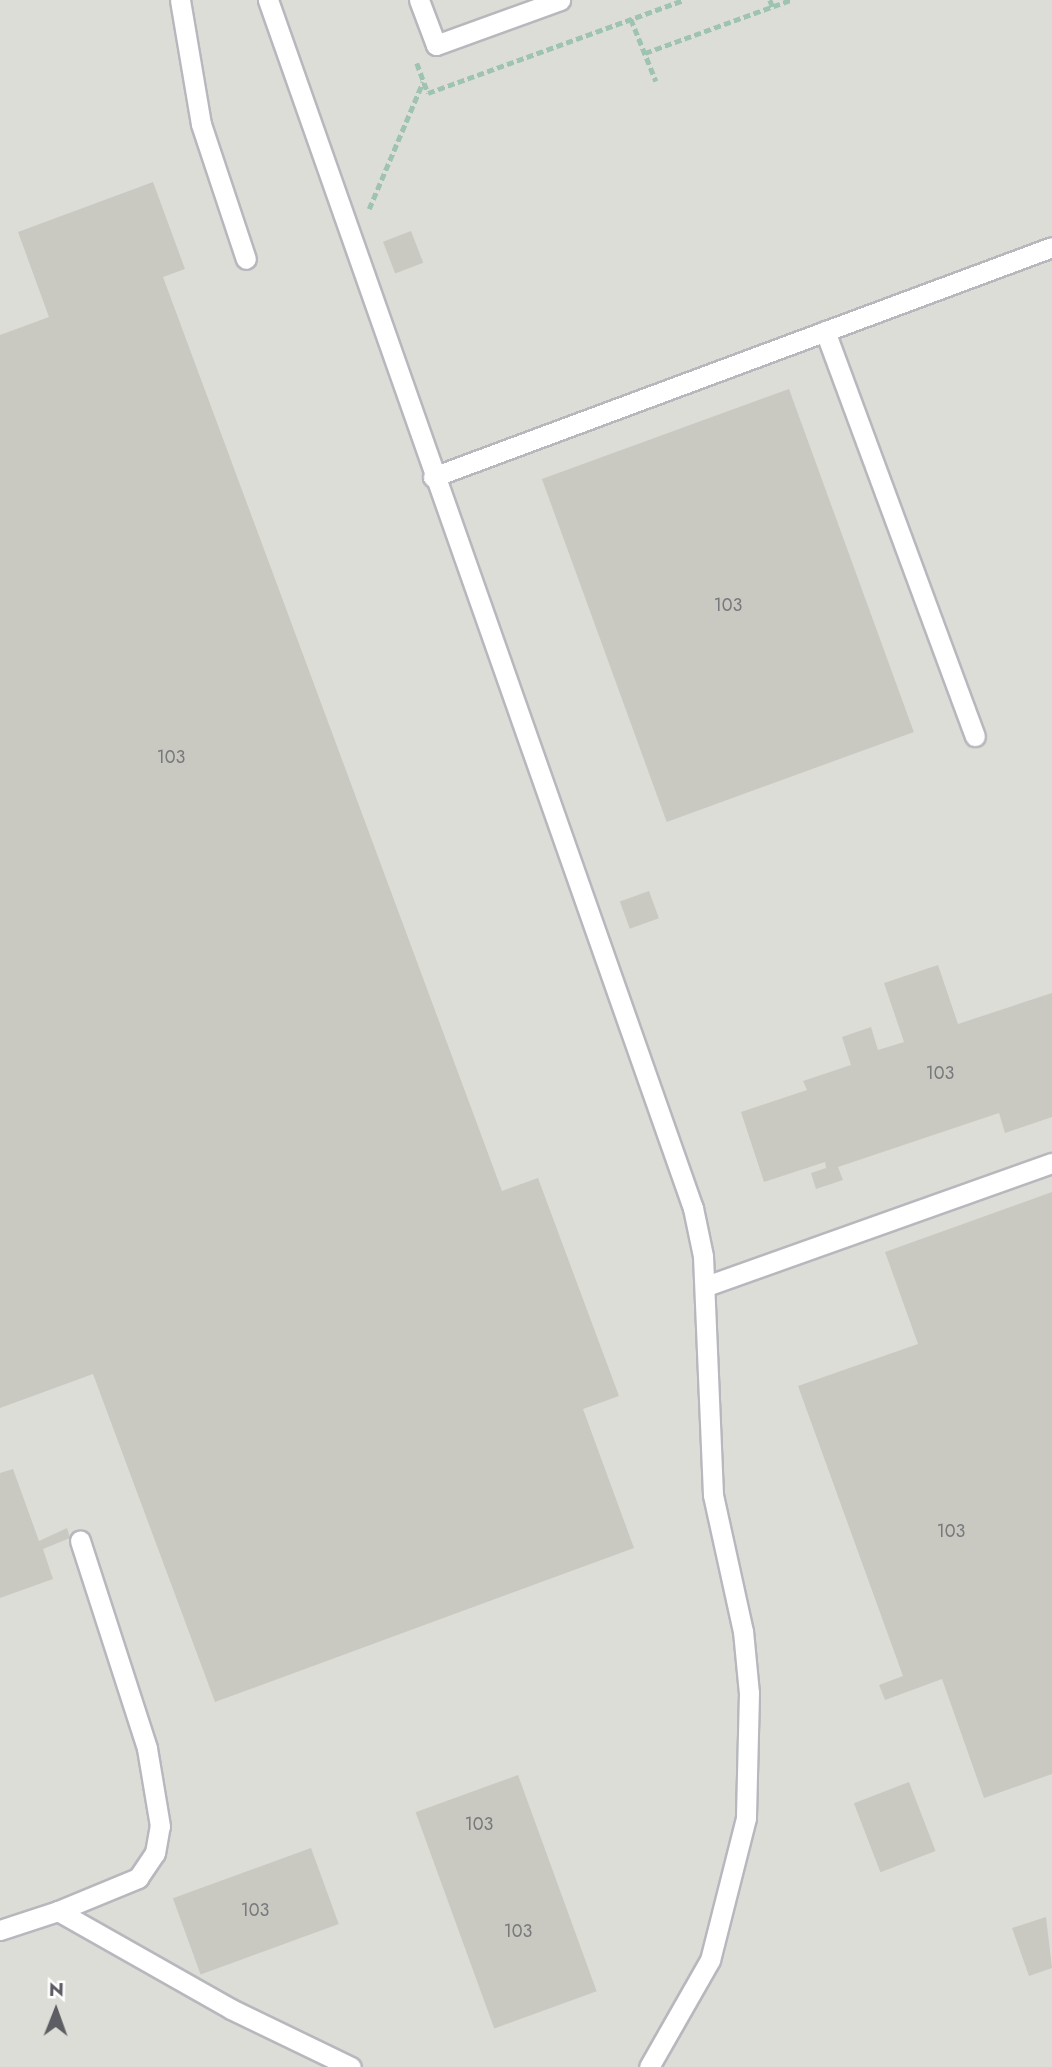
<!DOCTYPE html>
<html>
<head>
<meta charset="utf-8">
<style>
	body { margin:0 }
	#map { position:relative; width:1052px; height:2067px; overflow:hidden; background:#eeeee5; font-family:Jost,sans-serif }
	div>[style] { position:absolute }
	.industrial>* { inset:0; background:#ddddd7; transform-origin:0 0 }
	.building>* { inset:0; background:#c9c9c2; transform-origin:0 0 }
	.path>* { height:4.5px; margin-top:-2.25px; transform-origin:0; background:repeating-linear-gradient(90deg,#9ec3b1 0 7px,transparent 0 10.5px) }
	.roads { filter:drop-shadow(2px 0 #b7b8be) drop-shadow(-2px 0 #b7b8be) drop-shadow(0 2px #b7b8be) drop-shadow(0 -2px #b7b8be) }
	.lane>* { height:19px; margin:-9.5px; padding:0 9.5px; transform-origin:9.5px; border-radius:9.5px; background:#fff }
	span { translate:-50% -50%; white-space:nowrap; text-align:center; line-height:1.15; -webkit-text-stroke:7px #fff; paint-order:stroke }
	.number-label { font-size:18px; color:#78797c }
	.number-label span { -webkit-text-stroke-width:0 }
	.north { position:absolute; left:21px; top:1976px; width:70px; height:70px; -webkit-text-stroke:5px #fff; paint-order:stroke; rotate:1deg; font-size:19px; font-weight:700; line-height:28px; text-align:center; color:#5d5e64 }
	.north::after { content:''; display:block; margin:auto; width:24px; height:32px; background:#5d5e64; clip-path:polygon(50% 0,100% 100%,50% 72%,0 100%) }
</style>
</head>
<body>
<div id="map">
	<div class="industrial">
		<i style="left:0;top:0;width:1052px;height:2067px"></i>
	</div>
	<div class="building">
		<i style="clip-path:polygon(153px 182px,185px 269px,163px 277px,502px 1191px,538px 1178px,619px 1396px,583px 1409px,634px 1548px,215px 1702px,93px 1374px,0 1408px,0 335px,49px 317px,18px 232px)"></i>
		<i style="left:411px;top:231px;width:34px;height:30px;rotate:69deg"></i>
		<i style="left:789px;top:389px;width:365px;height:263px;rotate:70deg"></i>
		<i style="left:649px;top:891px;width:29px;height:31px;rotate:70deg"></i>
		<i style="clip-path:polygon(938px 965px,958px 1024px,1052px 993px,1052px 1117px,1005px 1133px,999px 1113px,838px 1167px,843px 1180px,816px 1189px,811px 1173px,826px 1168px,825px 1162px,764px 1182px,741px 1112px,807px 1090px,803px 1081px,851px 1065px,842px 1037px,871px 1027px,878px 1050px,904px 1042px,884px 983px)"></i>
		<i style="clip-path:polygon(1052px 1192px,1052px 1774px,984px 1798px,942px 1679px,885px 1700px,879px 1685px,903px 1676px,798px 1386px,918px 1344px,885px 1252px)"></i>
		<i style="clip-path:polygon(13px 1469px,39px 1541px,67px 1528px,70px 1538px,43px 1549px,53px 1579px,0 1598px,0 1473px)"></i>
		<i style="left:518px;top:1775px;width:230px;height:109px;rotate:70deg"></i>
		<i style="left:909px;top:1782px;width:74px;height:59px;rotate:69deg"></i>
		<i style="left:311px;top:1848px;width:81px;height:147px;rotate:70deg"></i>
		<i style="clip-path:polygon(1046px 1917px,1052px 1968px,1029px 1976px,1012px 1928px)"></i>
	</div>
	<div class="path">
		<i style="left:770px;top:0;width:8px;rotate:67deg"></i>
		<i style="left:631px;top:19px;width:67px;rotate:68deg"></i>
		<i style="left:645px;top:53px;width:155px;rotate:-20deg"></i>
		<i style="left:417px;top:63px;width:32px;rotate:70deg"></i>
		<i style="left:428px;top:93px;width:271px;rotate:-20deg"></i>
		<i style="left:369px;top:209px;width:138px;rotate:-67deg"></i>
	</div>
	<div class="roads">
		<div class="lane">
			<i style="left:180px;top:0;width:126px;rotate:80.4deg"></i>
			<i style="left:201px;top:124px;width:142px;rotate:71.6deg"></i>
			<i style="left:268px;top:0;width:1281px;rotate:70.62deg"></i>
			<i style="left:693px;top:1208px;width:49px;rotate:78.2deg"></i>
			<i style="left:703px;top:1256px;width:239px;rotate:87.6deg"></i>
			<i style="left:713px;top:1495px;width:139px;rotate:77.6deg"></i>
			<i style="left:743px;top:1631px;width:62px;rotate:84.5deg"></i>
			<i style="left:749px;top:1693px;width:125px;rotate:91.4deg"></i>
			<i style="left:746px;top:1818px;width:146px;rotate:104.2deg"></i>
			<i style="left:710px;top:1960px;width:123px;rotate:119.7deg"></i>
			<i style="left:419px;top:0;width:48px;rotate:69.3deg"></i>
			<i style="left:436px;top:45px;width:132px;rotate:-19.9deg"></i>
			<i style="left:825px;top:331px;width:432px;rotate:69.7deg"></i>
			<i style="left:433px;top:477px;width:660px;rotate:-20.38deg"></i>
			<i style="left:706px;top:1286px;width:367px;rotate:-19.6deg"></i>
			<i style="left:58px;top:1911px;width:87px;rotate:-22.4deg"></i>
			<i style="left:138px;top:1878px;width:30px;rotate:-56deg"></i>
			<i style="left:155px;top:1853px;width:27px;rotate:-80deg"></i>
			<i style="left:160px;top:1826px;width:79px;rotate:-99.5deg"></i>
			<i style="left:147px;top:1748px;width:218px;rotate:-107.9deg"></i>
			<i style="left:0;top:1930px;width:61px;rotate:-18.1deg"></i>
			<i style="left:58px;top:1911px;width:199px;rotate:29.5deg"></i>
			<i style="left:231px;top:2009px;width:133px;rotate:25.8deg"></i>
		</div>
	</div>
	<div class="number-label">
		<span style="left:728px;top:605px">103</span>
		<span style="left:171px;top:757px">103</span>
		<span style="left:940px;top:1073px">103</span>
		<span style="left:951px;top:1531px">103</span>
		<span style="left:479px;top:1824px">103</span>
		<span style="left:255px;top:1910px">103</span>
		<span style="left:518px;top:1931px">103</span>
	</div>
	<div class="north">N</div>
</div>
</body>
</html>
